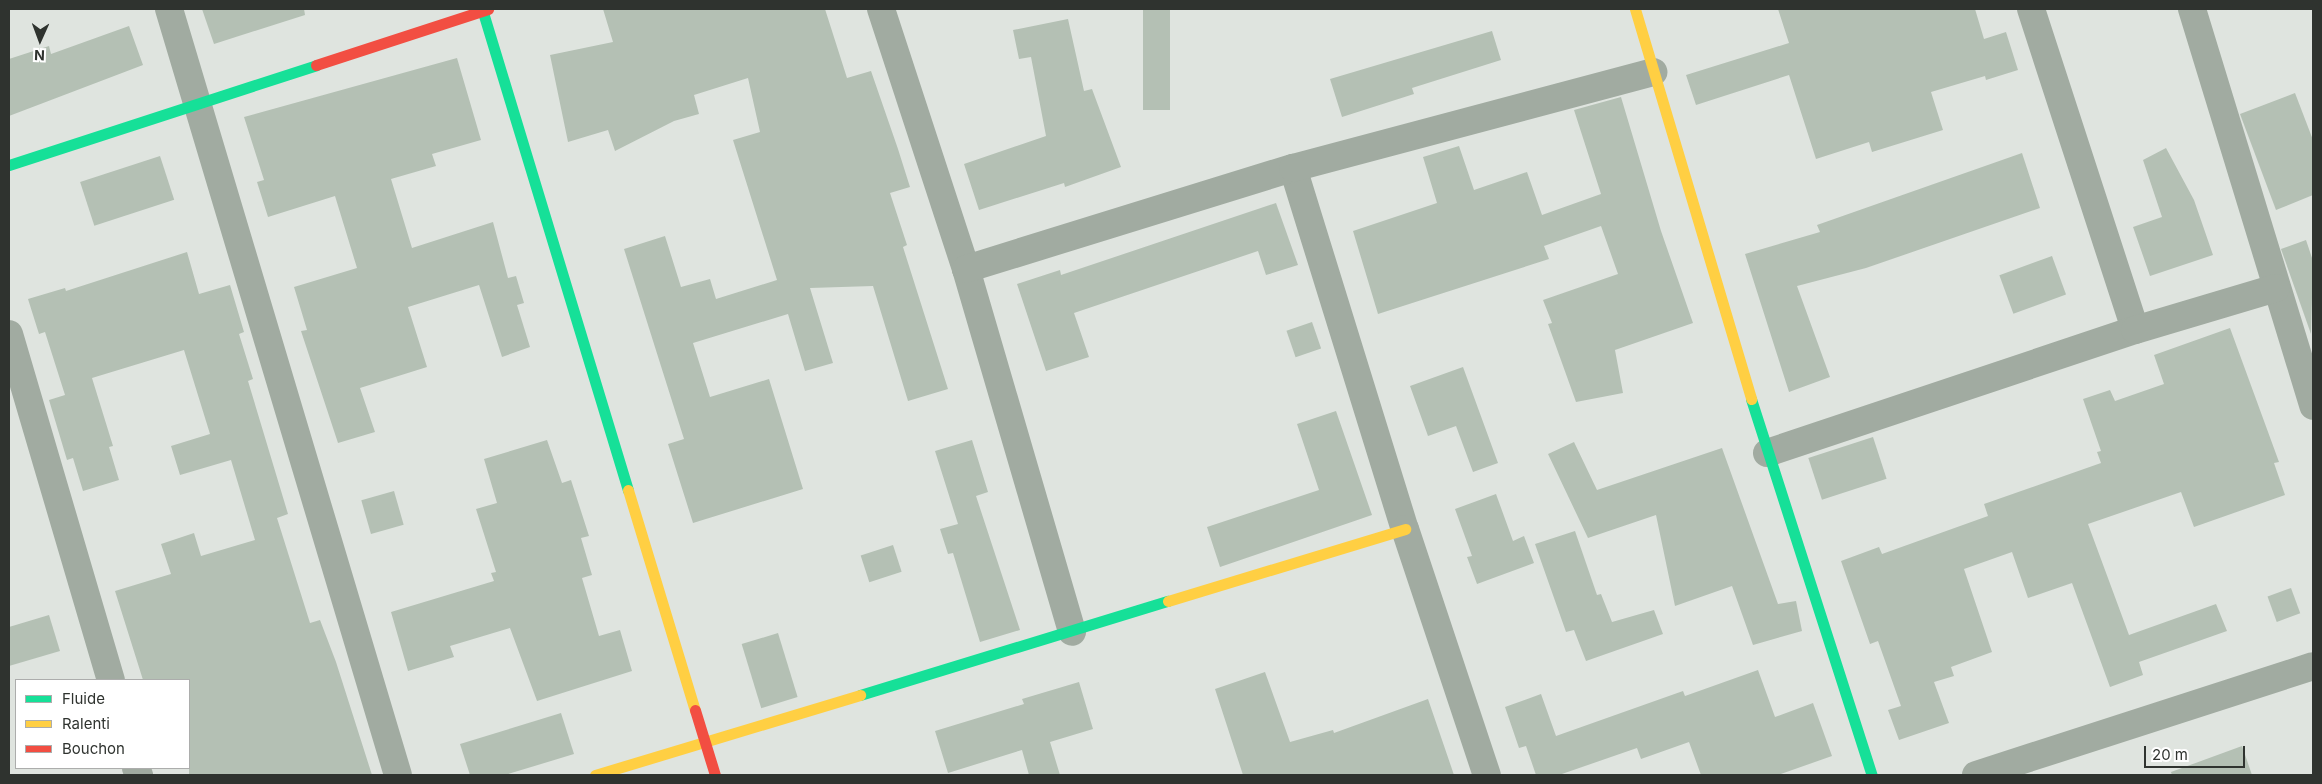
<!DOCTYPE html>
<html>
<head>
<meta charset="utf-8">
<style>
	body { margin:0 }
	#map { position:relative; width:2322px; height:784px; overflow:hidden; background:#dfe4df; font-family:Inter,sans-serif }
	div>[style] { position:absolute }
	.building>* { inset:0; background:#b4c0b4; transform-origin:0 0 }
	.street>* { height:28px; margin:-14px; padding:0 14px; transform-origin:14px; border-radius:14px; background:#a1aba1 }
	.fast>* { height:11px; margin:-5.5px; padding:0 5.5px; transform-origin:5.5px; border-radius:5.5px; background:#16e098 }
	.slow>* { height:11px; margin:-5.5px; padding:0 5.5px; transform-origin:5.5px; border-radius:5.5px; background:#ffcf43 }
	.jam>* { height:11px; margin:-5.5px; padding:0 5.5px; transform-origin:5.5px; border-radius:5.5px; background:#f24e42 }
	span { translate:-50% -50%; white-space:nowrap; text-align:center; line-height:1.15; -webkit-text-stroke:4px #fff; paint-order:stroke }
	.frame { position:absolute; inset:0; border:10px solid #2f332f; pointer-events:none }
	.legend { position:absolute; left:15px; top:679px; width:175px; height:90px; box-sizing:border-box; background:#fff; border:1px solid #acadac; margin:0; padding:6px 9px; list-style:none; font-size:15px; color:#2f332f }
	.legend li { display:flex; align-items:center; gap:10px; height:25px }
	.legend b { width:25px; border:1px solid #acadac }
	.north { position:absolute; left:15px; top:15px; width:50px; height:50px; -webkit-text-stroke:4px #fff; paint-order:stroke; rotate:182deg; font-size:14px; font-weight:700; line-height:20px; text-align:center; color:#2f332f }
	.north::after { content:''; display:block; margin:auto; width:18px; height:22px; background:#2f332f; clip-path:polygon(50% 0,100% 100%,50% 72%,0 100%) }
	.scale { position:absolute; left:2144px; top:746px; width:101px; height:22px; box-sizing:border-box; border:2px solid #2f332f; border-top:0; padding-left:6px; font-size:15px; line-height:18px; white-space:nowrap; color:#2f332f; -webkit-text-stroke:4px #fff; paint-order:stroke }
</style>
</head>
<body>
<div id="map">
	<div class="building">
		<i style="clip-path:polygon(202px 9px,304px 9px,305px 15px,214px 44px)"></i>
		<i style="clip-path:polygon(603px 9px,825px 9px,847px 78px,871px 71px,898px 149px,910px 187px,890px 193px,907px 245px,903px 247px,948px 389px,908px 401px,873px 286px,810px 288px,833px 363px,805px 371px,788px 314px,693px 343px,710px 397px,769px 379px,803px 489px,693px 523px,668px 444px,684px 439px,624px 249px,665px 236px,681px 287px,710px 279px,716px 299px,777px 280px,733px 140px,760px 132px,748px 78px,694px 95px,699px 114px,674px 121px,615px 151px,608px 130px,568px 142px,550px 55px,613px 42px)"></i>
		<i style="left:1143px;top:9px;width:27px;height:101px"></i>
		<i style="clip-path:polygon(1778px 9px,1975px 9px,1984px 39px,2006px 32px,2018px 70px,1986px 80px,1985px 76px,1931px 92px,1943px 130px,1872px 152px,1869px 142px,1816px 159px,1789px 75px,1696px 105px,1686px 75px,1789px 43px)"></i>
		<i style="clip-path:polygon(1068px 19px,1084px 91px,1092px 89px,1121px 167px,1065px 187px,1064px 183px,979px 210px,964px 164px,1046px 136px,1031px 57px,1019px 59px,1013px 30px)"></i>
		<i style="clip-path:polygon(129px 26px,143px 65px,9px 116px,9px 59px,49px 46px,51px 54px)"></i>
		<i style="clip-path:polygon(1492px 31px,1501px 60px,1412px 88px,1414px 94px,1342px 117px,1330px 79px)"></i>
		<i style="clip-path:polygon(457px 58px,481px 140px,432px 154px,436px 166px,391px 179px,412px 248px,493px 222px,508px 278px,516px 276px,524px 303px,517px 305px,530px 347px,502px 357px,479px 285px,408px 307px,427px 367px,360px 388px,375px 432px,338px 443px,301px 331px,307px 330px,294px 287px,357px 268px,335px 196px,268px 217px,257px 182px,264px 180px,244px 117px)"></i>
		<i style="clip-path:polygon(2295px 93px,2313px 140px,2313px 195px,2276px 210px,2240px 114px)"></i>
		<i style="clip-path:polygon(1621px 97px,1661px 231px,1693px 323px,1615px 350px,1623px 393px,1576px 402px,1548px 324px,1552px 323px,1543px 300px,1618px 274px,1601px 226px,1544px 246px,1549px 259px,1378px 314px,1353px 231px,1437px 203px,1423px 157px,1459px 146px,1474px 190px,1527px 172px,1542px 215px,1601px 194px,1574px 110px)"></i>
		<i style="clip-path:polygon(2166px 148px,2194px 200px,2213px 255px,2150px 276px,2133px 227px,2162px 217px,2143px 160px)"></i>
		<i style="clip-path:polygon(2022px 153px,2040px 208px,1866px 268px,1797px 286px,1830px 377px,1789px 392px,1745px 254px,1820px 232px,1817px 225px)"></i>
		<i style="left:160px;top:156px;width:46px;height:84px;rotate:72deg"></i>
		<i style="clip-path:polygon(1276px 203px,1298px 265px,1266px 275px,1258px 251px,1074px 313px,1089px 357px,1046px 371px,1017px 284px,1060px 270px,1061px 275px)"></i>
		<i style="clip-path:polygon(2306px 240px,2313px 261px,2311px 334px,2281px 249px)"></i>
		<i style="clip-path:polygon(187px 252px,199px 294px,230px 285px,244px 332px,239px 334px,253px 379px,248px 381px,288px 514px,277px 518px,310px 623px,320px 620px,336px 662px,372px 775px,189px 775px,189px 680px,143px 680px,115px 591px,171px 574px,161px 544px,194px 533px,201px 556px,255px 540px,231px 460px,180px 475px,171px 446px,210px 434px,184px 350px,92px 378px,113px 446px,109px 447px,119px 480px,83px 491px,73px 458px,67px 460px,49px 400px,65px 395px,45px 332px,39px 334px,28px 299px,65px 288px,66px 291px)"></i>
		<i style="left:2052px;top:256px;width:41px;height:56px;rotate:70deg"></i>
		<i style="left:1312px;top:322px;width:28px;height:27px;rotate:71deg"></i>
		<i style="clip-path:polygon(2230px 328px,2279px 462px,2274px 463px,2285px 495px,2194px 527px,2181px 492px,2088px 524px,2129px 635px,2216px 604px,2227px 631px,2139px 662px,2143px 675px,2110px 687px,2072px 583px,2028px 598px,2012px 552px,1964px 569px,1992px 652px,1951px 667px,1954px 676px,1934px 682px,1949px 723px,1899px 740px,1888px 710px,1901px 706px,1878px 641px,1870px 644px,1841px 561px,1879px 547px,1882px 554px,1988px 516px,1984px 504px,2101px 463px,2097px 452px,2101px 451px,2083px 399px,2110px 390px,2115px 401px,2164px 384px,2154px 355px)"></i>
		<i style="clip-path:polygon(1463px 367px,1498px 463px,1473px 472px,1456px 426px,1428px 436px,1410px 386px)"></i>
		<i style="clip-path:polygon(1336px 411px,1372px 515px,1220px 567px,1207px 527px,1319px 490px,1297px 424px)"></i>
		<i style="left:1873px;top:437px;width:44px;height:68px;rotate:72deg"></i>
		<i style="clip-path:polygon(547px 440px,562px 483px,571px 480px,589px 536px,581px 538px,592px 575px,582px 578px,599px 636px,620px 630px,632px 671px,537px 701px,510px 628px,450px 646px,454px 657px,408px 671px,391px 612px,494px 581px,491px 573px,496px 572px,476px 509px,497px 503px,484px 459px)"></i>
		<i style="clip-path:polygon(972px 440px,988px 492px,976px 496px,1020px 630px,980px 642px,953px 553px,948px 554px,940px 529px,958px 524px,935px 451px)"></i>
		<i style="clip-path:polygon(1574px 442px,1597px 490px,1722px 448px,1778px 604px,1796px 601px,1802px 631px,1753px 645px,1732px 586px,1675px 606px,1656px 515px,1588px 538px,1548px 454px)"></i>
		<i style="left:394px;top:491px;width:35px;height:34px;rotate:74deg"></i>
		<i style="clip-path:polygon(1496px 494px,1513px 541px,1524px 536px,1534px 563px,1477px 584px,1467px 557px,1472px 556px,1455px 509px)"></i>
		<i style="clip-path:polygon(1575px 531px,1597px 595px,1601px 594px,1612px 622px,1654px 610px,1663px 634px,1586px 661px,1574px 630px,1566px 632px,1535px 544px)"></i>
		<i style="left:893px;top:545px;width:28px;height:34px;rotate:72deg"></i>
		<i style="left:2291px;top:588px;width:27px;height:25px;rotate:70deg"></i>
		<i style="clip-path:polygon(49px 615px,60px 651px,9px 666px,9px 627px)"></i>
		<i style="left:778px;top:633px;width:67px;height:38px;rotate:73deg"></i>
		<i style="clip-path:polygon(1758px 670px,1775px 717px,1813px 703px,1832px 756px,1778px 775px,1701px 775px,1689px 742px,1641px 759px,1637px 748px,1559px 775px,1536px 775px,1526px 746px,1519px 748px,1505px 707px,1541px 694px,1556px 736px,1683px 691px,1685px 696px)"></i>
		<i style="clip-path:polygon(1265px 672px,1290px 742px,1333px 730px,1334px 733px,1428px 699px,1454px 775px,1243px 775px,1215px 689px)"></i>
		<i style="clip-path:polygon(1079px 682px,1093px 729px,1050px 742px,1060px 775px,1029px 775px,1022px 750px,948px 773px,935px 731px,1024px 704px,1022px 699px)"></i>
		<i style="clip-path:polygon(561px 713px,574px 754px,505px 775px,470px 775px,460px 744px)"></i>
		<i style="clip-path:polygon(2242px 746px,2252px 775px,2172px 775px,2171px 772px)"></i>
	</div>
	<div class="street">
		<i style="left:169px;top:9px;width:799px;rotate:73.36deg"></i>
		<i style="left:881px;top:9px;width:274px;rotate:71.9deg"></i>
		<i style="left:966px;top:269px;width:378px;rotate:73.7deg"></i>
		<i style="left:2031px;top:9px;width:337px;rotate:72deg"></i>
		<i style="left:2192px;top:9px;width:415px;rotate:73deg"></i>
		<i style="left:1293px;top:168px;width:378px;rotate:72.8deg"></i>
		<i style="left:1405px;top:529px;width:259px;rotate:71.6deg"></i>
		<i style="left:966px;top:269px;width:342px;rotate:-17.2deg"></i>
		<i style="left:1293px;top:168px;width:373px;rotate:-14.9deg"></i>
		<i style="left:9px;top:334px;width:361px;rotate:73.6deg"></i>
		<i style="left:1767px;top:453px;width:388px;rotate:-18.5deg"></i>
		<i style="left:2135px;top:330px;width:147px;rotate:-16.6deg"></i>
		<i style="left:136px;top:768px;width:8px;rotate:67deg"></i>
		<i style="left:1976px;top:775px;width:354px;rotate:-17.9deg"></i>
	</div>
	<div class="fast">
		<i style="left:482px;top:9px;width:503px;rotate:73.12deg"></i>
		<i style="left:9px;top:165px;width:323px;rotate:-18deg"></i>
		<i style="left:1751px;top:399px;width:395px;rotate:72.2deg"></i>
		<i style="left:860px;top:695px;width:322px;rotate:-17deg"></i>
	</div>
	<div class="slow">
		<i style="left:1635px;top:9px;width:407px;rotate:73.4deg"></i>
		<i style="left:628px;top:490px;width:230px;rotate:73.1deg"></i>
		<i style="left:1168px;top:601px;width:248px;rotate:-16.9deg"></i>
		<i style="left:595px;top:775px;width:277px;rotate:-16.8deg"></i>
	</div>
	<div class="jam">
		<i style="left:316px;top:65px;width:181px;rotate:-18deg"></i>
		<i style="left:695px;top:710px;width:68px;rotate:72.9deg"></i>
	</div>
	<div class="frame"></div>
	<ul class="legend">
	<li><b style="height:6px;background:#16e098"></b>Fluide</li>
	<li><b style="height:6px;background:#ffcf43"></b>Ralenti</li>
	<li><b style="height:6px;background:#f24e42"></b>Bouchon</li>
	</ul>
	<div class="north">N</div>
	<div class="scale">20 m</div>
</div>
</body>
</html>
